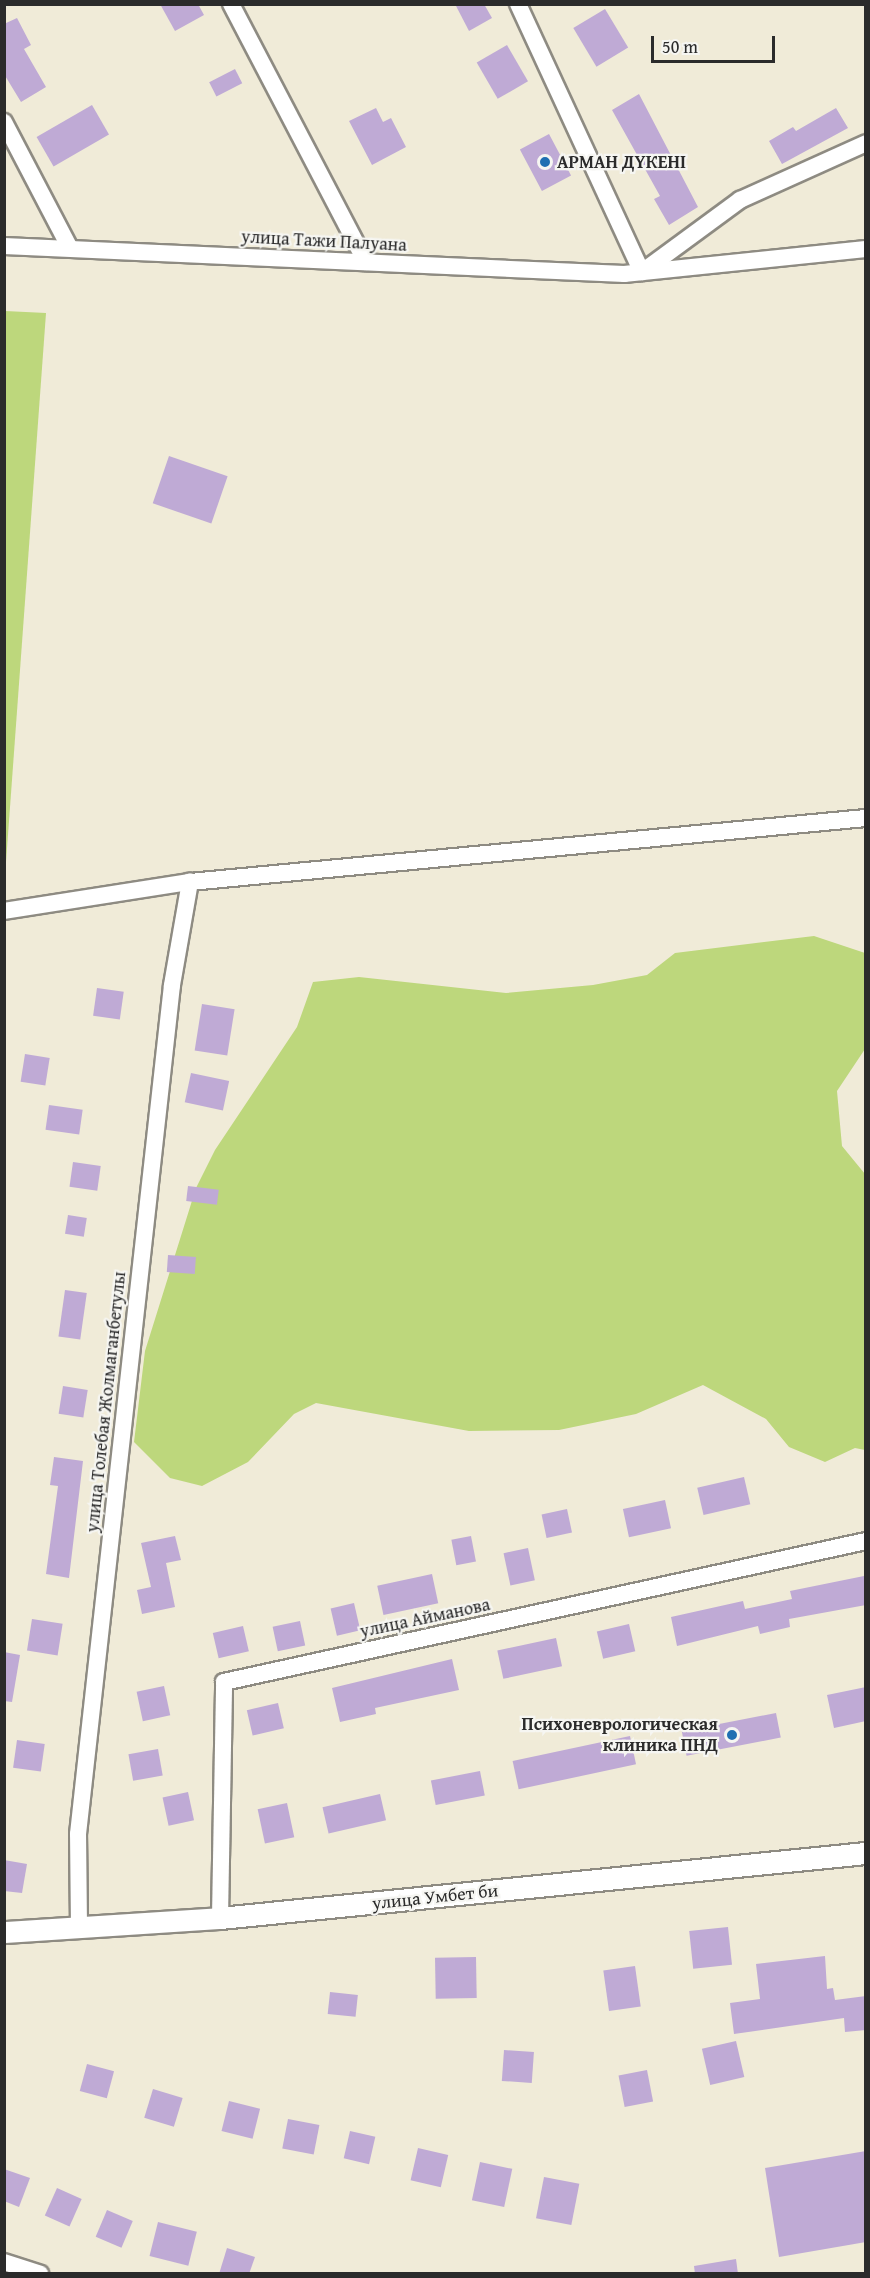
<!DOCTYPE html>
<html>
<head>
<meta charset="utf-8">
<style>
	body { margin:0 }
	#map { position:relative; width:870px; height:2278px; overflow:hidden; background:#f0ebd8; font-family:"Gentium Book Plus",serif }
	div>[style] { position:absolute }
	.green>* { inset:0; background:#bdd77c }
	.building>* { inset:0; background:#bfaad5; transform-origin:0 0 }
	.roads { filter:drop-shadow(2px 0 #8e8b82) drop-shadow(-2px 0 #8e8b82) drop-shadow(0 2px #8e8b82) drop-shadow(0 -2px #8e8b82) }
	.minor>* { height:16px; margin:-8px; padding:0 8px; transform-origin:8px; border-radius:8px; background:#fff }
	.tertiary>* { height:21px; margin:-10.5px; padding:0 10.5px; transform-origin:10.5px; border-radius:10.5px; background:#fff }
	.dots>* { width:16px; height:16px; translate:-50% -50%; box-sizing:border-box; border:3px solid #f6f6f2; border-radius:50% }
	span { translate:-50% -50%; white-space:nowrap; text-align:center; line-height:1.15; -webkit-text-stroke:4.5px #f6f6f2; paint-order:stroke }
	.poi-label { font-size:18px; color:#2b2b2b; font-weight:700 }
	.left { translate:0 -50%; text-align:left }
	.right { translate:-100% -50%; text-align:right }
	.street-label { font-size:18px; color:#2b2b2b }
	.frame { position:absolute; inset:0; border:6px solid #2b2b2b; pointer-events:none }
	.scale { position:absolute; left:651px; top:36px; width:124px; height:27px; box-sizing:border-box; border:3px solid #2b2b2b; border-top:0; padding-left:8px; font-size:18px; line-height:21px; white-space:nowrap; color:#2b2b2b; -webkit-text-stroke:4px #f6f6f2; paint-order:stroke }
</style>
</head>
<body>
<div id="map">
	<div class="green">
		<i style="clip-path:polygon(5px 311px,46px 313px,5px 876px,4px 876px)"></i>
		<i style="clip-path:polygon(814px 936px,865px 953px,865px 1049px,837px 1091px,842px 1146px,865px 1174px,865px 1450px,855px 1448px,825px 1462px,789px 1447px,766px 1419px,703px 1385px,636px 1414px,559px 1430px,469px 1431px,316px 1403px,294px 1414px,248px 1462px,202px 1486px,170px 1478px,134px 1442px,145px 1351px,196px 1188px,215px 1150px,297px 1027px,313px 982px,359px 977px,506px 993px,593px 985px,647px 975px,675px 953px)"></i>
	</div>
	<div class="building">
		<i style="clip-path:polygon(160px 4px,198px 4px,204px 15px,175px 31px)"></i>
		<i style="clip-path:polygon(455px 4px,484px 4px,492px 18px,469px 31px)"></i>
		<i style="left:605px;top:9px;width:45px;height:37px;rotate:59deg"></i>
		<i style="clip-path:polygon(17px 18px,31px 45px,24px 49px,46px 87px,21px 102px,4px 74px,4px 24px)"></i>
		<i style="left:507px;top:45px;width:42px;height:35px;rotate:60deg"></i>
		<i style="left:235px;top:69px;width:16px;height:29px;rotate:63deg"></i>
		<i style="clip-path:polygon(639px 94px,698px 207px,669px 225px,654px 199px,660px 196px,612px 110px)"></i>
		<i style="left:92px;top:105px;width:34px;height:64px;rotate:60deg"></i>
		<i style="clip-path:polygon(376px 108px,383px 122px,391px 118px,406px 147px,372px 165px,349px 121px)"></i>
		<i style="clip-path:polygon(836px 108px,848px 128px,782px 164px,769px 141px,793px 127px,796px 131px)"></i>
		<i style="left:549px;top:134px;width:47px;height:33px;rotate:62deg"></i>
		<i style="left:169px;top:456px;width:62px;height:50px;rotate:19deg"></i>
		<i style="left:97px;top:988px;width:27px;height:28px;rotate:8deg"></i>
		<i style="left:202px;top:1004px;width:33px;height:47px;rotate:9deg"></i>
		<i style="left:25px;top:1054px;width:25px;height:28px;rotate:9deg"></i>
		<i style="left:191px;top:1073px;width:39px;height:30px;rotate:12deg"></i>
		<i style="left:49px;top:1105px;width:34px;height:25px;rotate:8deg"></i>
		<i style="left:73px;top:1162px;width:28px;height:25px;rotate:8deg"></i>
		<i style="left:188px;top:1186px;width:31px;height:15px;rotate:7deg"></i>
		<i style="left:68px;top:1215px;width:19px;height:19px;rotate:9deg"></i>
		<i style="left:168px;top:1255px;width:28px;height:17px;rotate:4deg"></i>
		<i style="left:65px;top:1290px;width:22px;height:47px;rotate:8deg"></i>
		<i style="left:63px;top:1386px;width:25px;height:28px;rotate:9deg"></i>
		<i style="clip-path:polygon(54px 1457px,83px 1461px,69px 1578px,46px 1574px,58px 1486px,50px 1485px)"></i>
		<i style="left:744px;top:1477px;width:28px;height:48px;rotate:77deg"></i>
		<i style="left:665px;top:1500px;width:29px;height:43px;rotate:78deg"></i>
		<i style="left:567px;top:1509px;width:24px;height:26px;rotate:78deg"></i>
		<i style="clip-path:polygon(175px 1536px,181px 1560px,166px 1563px,175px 1607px,142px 1614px,137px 1590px,151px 1587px,141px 1543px)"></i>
		<i style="left:471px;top:1536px;width:26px;height:20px;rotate:79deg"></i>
		<i style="left:528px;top:1548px;width:33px;height:25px;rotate:78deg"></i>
		<i style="left:432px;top:1574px;width:30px;height:56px;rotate:78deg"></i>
		<i style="clip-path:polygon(864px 1576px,866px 1605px,789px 1619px,790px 1627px,760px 1634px,758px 1626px,677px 1646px,671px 1617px,743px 1601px,745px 1609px,792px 1599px,790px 1591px)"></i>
		<i style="left:354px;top:1603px;width:28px;height:24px;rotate:77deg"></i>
		<i style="left:32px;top:1619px;width:31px;height:32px;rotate:9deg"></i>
		<i style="left:300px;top:1621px;width:25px;height:28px;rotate:78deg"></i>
		<i style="left:629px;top:1624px;width:28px;height:33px;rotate:77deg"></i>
		<i style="left:243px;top:1626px;width:26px;height:31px;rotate:77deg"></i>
		<i style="left:556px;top:1638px;width:29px;height:60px;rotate:78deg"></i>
		<i style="clip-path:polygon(4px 1652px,20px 1655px,12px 1702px,4px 1701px)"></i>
		<i style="clip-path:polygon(452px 1659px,459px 1690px,375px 1708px,376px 1714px,340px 1722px,332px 1688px)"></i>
		<i style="left:164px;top:1686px;width:30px;height:28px;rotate:78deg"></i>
		<i style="clip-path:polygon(866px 1687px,866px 1721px,834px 1728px,827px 1695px)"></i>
		<i style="left:278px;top:1703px;width:26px;height:32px;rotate:77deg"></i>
		<i style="left:776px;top:1713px;width:25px;height:96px;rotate:79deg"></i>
		<i style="left:630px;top:1736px;width:29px;height:120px;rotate:78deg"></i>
		<i style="left:17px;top:1740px;width:28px;height:28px;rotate:8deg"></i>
		<i style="left:158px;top:1749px;width:27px;height:30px;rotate:80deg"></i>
		<i style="left:480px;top:1771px;width:25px;height:50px;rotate:79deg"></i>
		<i style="left:188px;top:1792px;width:29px;height:26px;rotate:78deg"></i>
		<i style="left:380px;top:1794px;width:27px;height:59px;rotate:77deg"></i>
		<i style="left:287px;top:1803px;width:35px;height:30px;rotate:78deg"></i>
		<i style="clip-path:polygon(4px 1860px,27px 1864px,22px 1893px,4px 1891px)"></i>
		<i style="left:728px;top:1927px;width:38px;height:39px;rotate:84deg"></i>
		<i style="clip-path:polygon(825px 1956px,827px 1989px,833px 1988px,835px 2000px,866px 1996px,866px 2030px,845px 2032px,844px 2018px,734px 2034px,730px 2003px,760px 1999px,756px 1964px)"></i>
		<i style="left:476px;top:1957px;width:41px;height:41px;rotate:89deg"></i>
		<i style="left:635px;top:1966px;width:41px;height:32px;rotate:82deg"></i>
		<i style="left:330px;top:1992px;width:28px;height:22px;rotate:6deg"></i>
		<i style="left:736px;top:2041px;width:37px;height:35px;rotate:77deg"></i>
		<i style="left:504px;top:2050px;width:30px;height:31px;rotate:4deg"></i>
		<i style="left:87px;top:2064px;width:28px;height:28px;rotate:15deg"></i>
		<i style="left:647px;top:2070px;width:32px;height:29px;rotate:79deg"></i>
		<i style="left:153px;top:2089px;width:31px;height:30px;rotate:17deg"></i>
		<i style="left:229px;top:2101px;width:32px;height:31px;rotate:14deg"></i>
		<i style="left:288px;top:2119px;width:32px;height:30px;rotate:11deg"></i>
		<i style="left:350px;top:2131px;width:26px;height:28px;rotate:13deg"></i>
		<i style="left:418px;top:2148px;width:31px;height:33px;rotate:13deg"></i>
		<i style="clip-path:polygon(866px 2151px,866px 2242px,779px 2257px,765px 2168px)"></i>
		<i style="left:480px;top:2162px;width:33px;height:39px;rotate:12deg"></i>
		<i style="clip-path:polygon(4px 2169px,30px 2178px,19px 2207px,4px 2201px)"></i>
		<i style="left:544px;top:2177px;width:36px;height:42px;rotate:11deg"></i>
		<i style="left:57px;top:2188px;width:27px;height:30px;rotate:24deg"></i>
		<i style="left:107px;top:2210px;width:28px;height:29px;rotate:23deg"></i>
		<i style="left:158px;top:2222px;width:40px;height:35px;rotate:14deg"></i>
		<i style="clip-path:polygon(227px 2248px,255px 2257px,249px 2274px,219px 2274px)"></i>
		<i style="clip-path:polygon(736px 2259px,738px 2274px,695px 2274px,694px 2266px)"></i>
	</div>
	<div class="roads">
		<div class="minor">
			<i style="left:231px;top:4px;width:291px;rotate:62.4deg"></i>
			<i style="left:518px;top:4px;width:295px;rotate:65.2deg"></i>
			<i style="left:642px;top:272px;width:122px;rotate:-36.3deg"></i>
			<i style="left:740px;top:200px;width:138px;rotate:-24.3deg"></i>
			<i style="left:4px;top:122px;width:142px;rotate:62.4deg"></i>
			<i style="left:4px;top:246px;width:621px;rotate:2.59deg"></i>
			<i style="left:624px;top:274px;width:243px;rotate:-5.9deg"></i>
			<i style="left:4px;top:911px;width:188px;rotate:-8.9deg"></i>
			<i style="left:190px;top:882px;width:679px;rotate:-5.41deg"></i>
			<i style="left:220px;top:1918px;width:236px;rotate:-89deg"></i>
			<i style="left:224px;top:1682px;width:657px;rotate:-12.39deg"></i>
			<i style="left:79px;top:1927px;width:93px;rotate:-90.6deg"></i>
			<i style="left:78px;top:1834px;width:854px;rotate:-83.68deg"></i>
			<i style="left:172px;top:985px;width:105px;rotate:-80.1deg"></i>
			<i style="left:4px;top:2262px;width:38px;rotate:18deg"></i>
		</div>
		<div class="tertiary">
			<i style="left:4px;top:1932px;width:216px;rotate:-3.7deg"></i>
			<i style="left:220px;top:1918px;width:649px;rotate:-5.75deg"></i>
		</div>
	</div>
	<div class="dots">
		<i style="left:545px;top:162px;background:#1f6fb2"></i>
		<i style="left:732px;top:1735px;background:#1f6fb2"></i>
	</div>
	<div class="poi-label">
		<span class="left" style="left:557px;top:162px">АРМАН ДҮКЕНІ</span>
		<span class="right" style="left:718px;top:1735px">Психоневрологическая<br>клиника ПНД</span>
	</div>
	<div class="street-label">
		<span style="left:324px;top:241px;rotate:3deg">улица Тажи Палуана</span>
		<span style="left:106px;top:1402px;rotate:-84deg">улица Толебая Жолмаганбетулы</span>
		<span style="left:425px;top:1618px;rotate:-12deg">улица Айманова</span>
		<span style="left:435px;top:1897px;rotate:-6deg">улица Умбет би</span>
	</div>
	<div class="frame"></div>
	<div class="scale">50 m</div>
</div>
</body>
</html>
